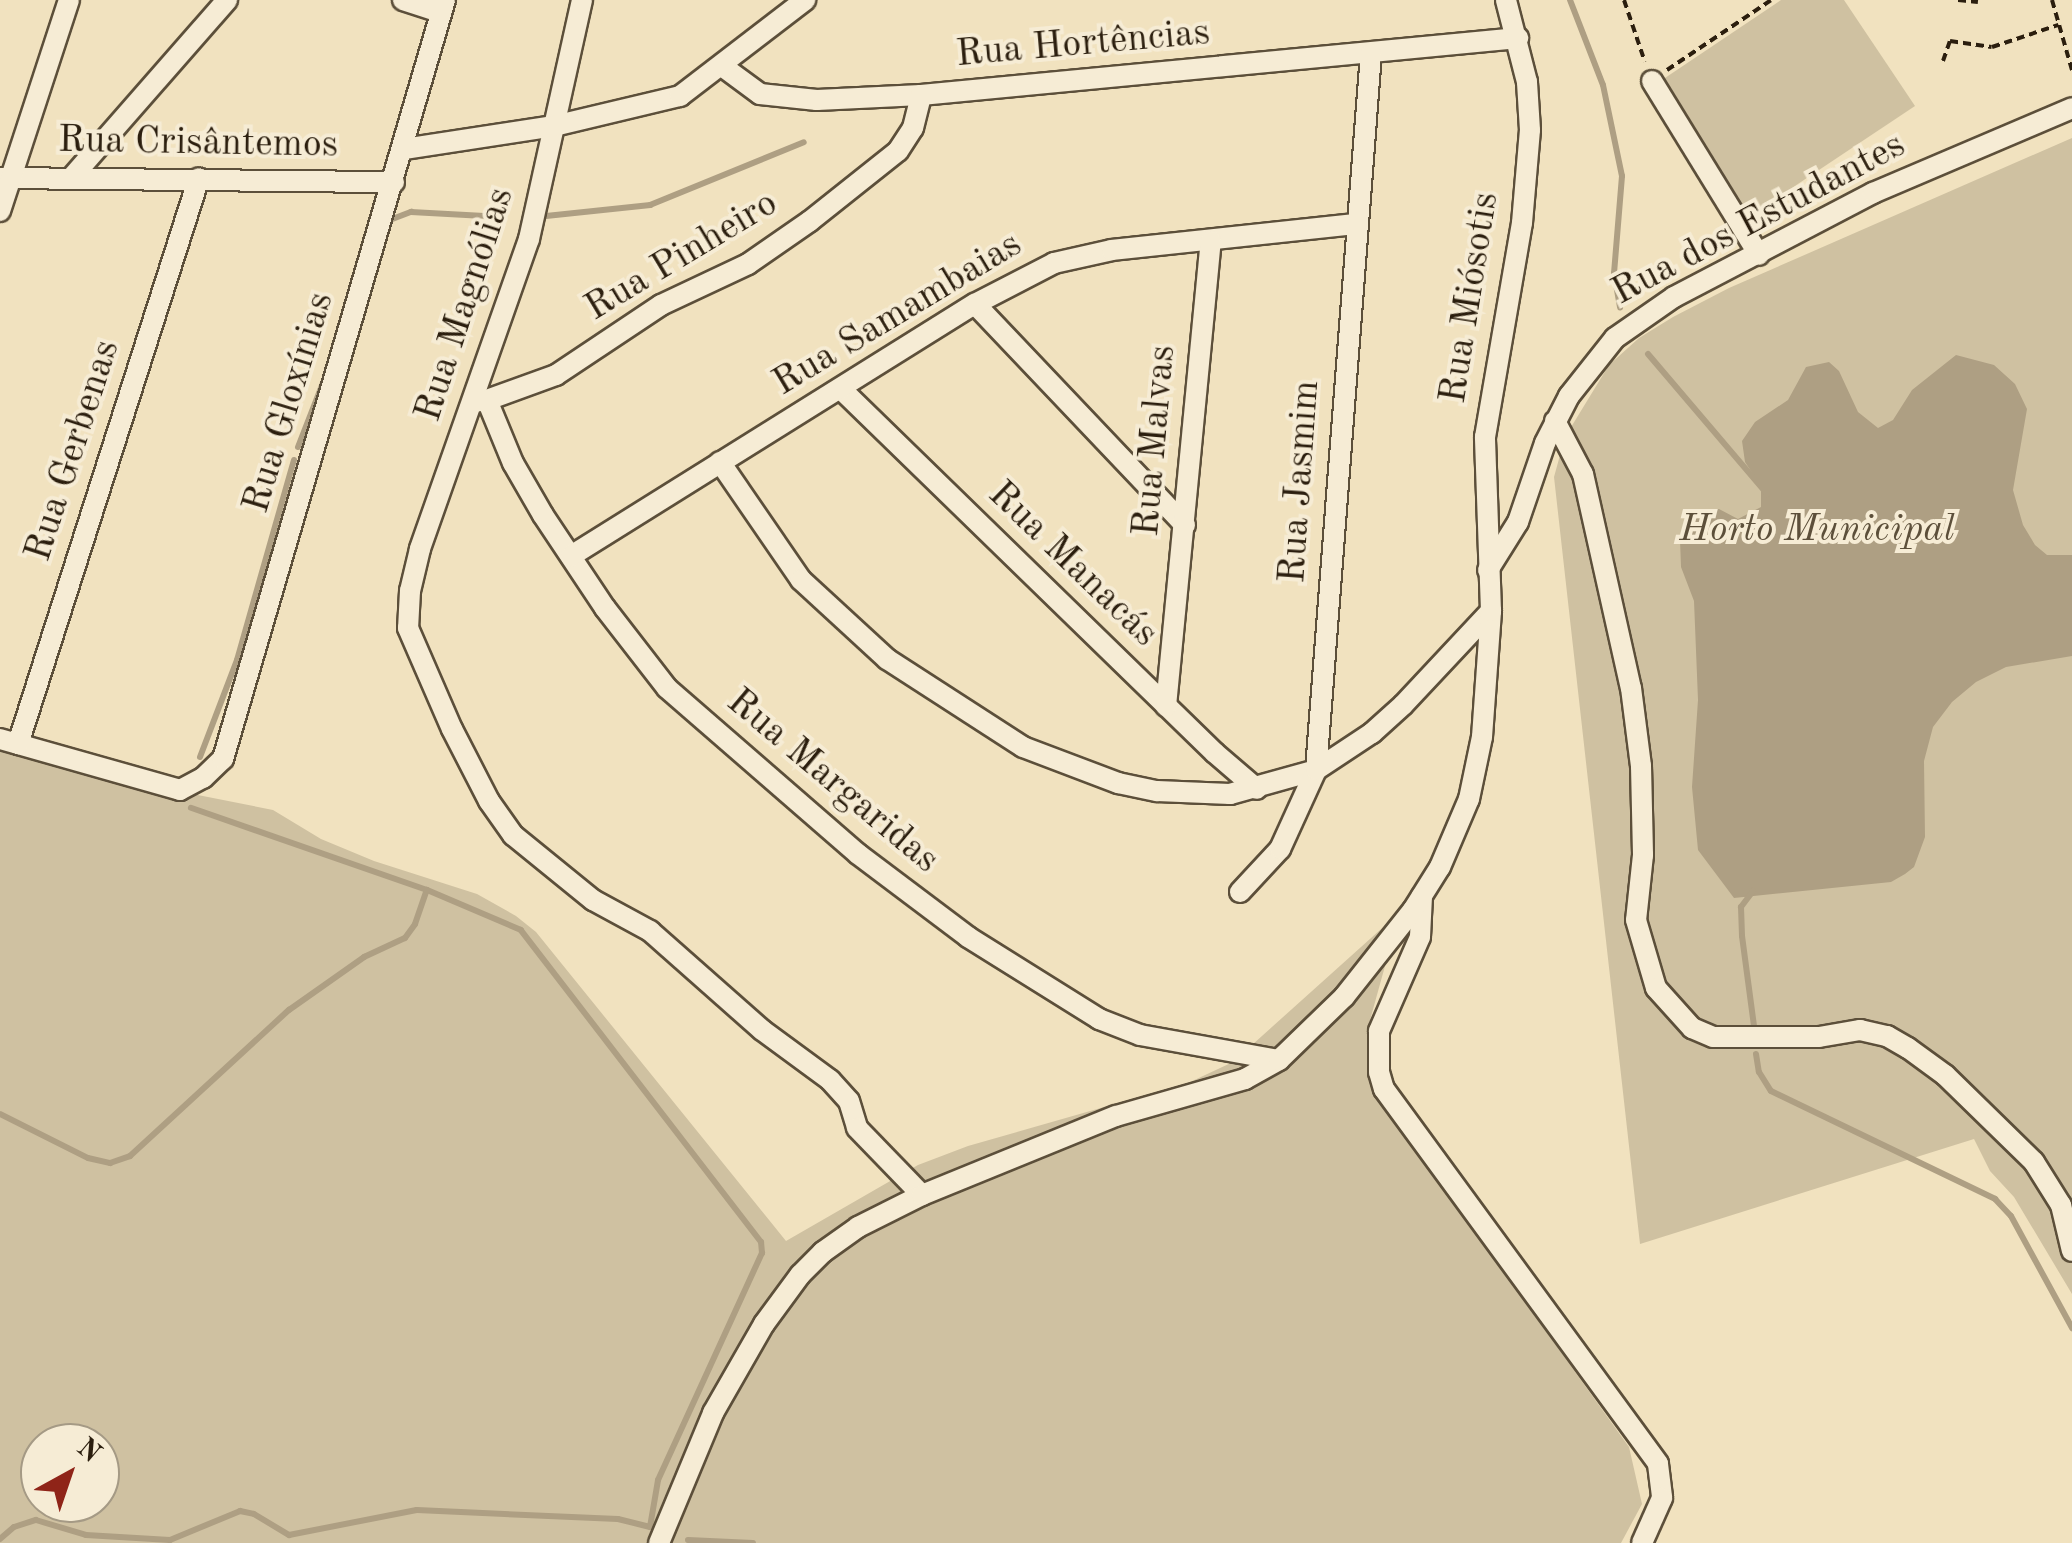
<!DOCTYPE html>
<html>
<head>
<meta charset="utf-8">
<style>
	body { margin:0 }
	#map { position:relative; width:2072px; height:1543px; overflow:hidden; background:#f1e2bf; font-family:"Old Standard TT",serif }
	div>[style] { position:absolute }
	.green>* { inset:0; background:#cfc1a1 }
	.water>* { inset:0; background:#ae9f83 }
	.stream>* { height:6px; margin:-3px; padding:0 3px; transform-origin:3px; border-radius:3px; background:#ae9f83 }
	.path>* { height:4px; margin-top:-2px; transform-origin:0; background:repeating-linear-gradient(90deg,#2b1e0e 0 8px,transparent 0 13px) }
	.roads { filter:drop-shadow(2px 0 #5c4f3a) drop-shadow(-2px 0 #5c4f3a) drop-shadow(0 2px #5c4f3a) drop-shadow(0 -2px #5c4f3a) }
	.minor>* { height:20px; margin:-10px; padding:0 10px; transform-origin:10px; border-radius:10px; background:#f6ecd5 }
	span { translate:-50% -50%; white-space:nowrap; text-align:center; line-height:1.15; -webkit-text-stroke:8px #f6ecd5; paint-order:stroke }
	.street-label { font-size:38px; color:#2b1e0e }
	.park-label { font-size:38px; color:#5c4f3a; font-style:italic }
	.north { position:absolute; left:20px; top:1423px; width:100px; height:100px; box-sizing:border-box; background:#f6ecd5; border:2px solid #a59a85; border-radius:50%; rotate:40deg; font-size:28px; font-weight:700; line-height:40px; text-align:center; color:#2b1e0e }
	.north::after { content:''; display:block; margin:auto; width:35px; height:45px; background:#8f2418; clip-path:polygon(50% 0,100% 100%,50% 72%,0 100%) }
</style>
</head>
<body>
<div id="map">
	<div class="green">
		<i style="clip-path:polygon(1781px 0,1844px 0,1915px 106px,1747px 218px,1656px 84px)"></i>
		<i style="clip-path:polygon(2072px 138px,2072px 1294px,2014px 1197px,1990px 1171px,1974px 1139px,1640px 1244px,1554px 477px,1565px 437px,1609px 365px,1639px 338px,1673px 317px,1729px 288px)"></i>
		<i style="clip-path:polygon(evenodd,0 744px,127px 781px,273px 810px,321px 839px,374px 861px,477px 894px,516px 916px,536px 932px,786px 1241px,918px 1165px,968px 1146px,1188px 1083px,1233px 1062px,1400px 912px,1367px 1031px,1370px 1086px,1629px 1447px,1642px 1504px,1621px 1543px,0 1543px,0 744px,40px 1443px,100px 1443px,100px 1503px,40px 1503px,40px 1443px)"></i>
	</div>
	<div class="water">
		<i style="clip-path:polygon(1956px 355px,1994px 365px,2015px 384px,2027px 409px,2013px 490px,2023px 525px,2035px 545px,2047px 555px,2072px 555px,2072px 656px,2006px 667px,1976px 682px,1952px 702px,1933px 727px,1924px 761px,1925px 837px,1914px 867px,1905px 874px,1891px 882px,1734px 898px,1698px 850px,1692px 787px,1698px 700px,1694px 601px,1681px 567px,1680px 540px,1690px 523px,1707px 511px,1719px 509px,1738px 519px,1761px 507px,1761px 486px,1745px 462px,1742px 441px,1755px 422px,1788px 400px,1806px 367px,1829px 362px,1839px 371px,1858px 412px,1878px 428px,1893px 420px,1912px 390px)"></i>
	</div>
	<div class="stream">
		<i style="left:1570px;top:0;width:91px;rotate:68.8deg"></i>
		<i style="left:1603px;top:85px;width:93px;rotate:78.2deg"></i>
		<i style="left:1622px;top:176px;width:97px;rotate:94.7deg"></i>
		<i style="left:1614px;top:273px;width:35px;rotate:80deg"></i>
		<i style="left:546px;top:216px;width:105px;rotate:-6deg"></i>
		<i style="left:650px;top:205px;width:166px;rotate:-22.2deg"></i>
		<i style="left:387px;top:221px;width:26px;rotate:-21deg"></i>
		<i style="left:411px;top:212px;width:92px;rotate:3.1deg"></i>
		<i style="left:1648px;top:354px;width:184px;rotate:49.6deg"></i>
		<i style="left:298px;top:447px;width:69px;rotate:-68.7deg"></i>
		<i style="left:200px;top:757px;width:104px;rotate:-69.1deg"></i>
		<i style="left:237px;top:660px;width:208px;rotate:-74.1deg"></i>
		<i style="left:1753px;top:891px;width:20px;rotate:127deg"></i>
		<i style="left:1741px;top:907px;width:29px;rotate:88deg"></i>
		<i style="left:1742px;top:936px;width:91px;rotate:82.4deg"></i>
		<i style="left:1756px;top:1054px;width:18px;rotate:81deg"></i>
		<i style="left:1759px;top:1072px;width:22px;rotate:58deg"></i>
		<i style="left:1771px;top:1091px;width:249px;rotate:25.7deg"></i>
		<i style="left:1995px;top:1199px;width:23px;rotate:47deg"></i>
		<i style="left:2011px;top:1216px;width:128px;rotate:61.4deg"></i>
		<i style="left:0;top:1114px;width:98px;rotate:26.6deg"></i>
		<i style="left:88px;top:1158px;width:23px;rotate:13deg"></i>
		<i style="left:110px;top:1163px;width:21px;rotate:-19deg"></i>
		<i style="left:130px;top:1156px;width:216px;rotate:-42.6deg"></i>
		<i style="left:289px;top:1010px;width:92px;rotate:-35.2deg"></i>
		<i style="left:364px;top:957px;width:45px;rotate:-24.9deg"></i>
		<i style="left:405px;top:938px;width:17px;rotate:-54deg"></i>
		<i style="left:415px;top:924px;width:36px;rotate:-71deg"></i>
		<i style="left:0;top:1539px;width:18px;rotate:-41deg"></i>
		<i style="left:14px;top:1527px;width:23px;rotate:-18deg"></i>
		<i style="left:36px;top:1520px;width:52px;rotate:16.7deg"></i>
		<i style="left:86px;top:1535px;width:84px;rotate:3.4deg"></i>
		<i style="left:170px;top:1540px;width:76px;rotate:-22.5deg"></i>
		<i style="left:240px;top:1511px;width:14px;rotate:12deg"></i>
		<i style="left:254px;top:1514px;width:41px;rotate:31deg"></i>
		<i style="left:289px;top:1535px;width:130px;rotate:-11.1deg"></i>
		<i style="left:417px;top:1510px;width:201px;rotate:2.6deg"></i>
		<i style="left:618px;top:1519px;width:33px;rotate:14deg"></i>
		<i style="left:650px;top:1527px;width:48px;rotate:-80.3deg"></i>
		<i style="left:658px;top:1480px;width:250px;rotate:-65.4deg"></i>
		<i style="left:762px;top:1253px;width:11px;rotate:-95deg"></i>
		<i style="left:761px;top:1242px;width:394px;rotate:-127.6deg"></i>
		<i style="left:521px;top:930px;width:102px;rotate:-156.9deg"></i>
		<i style="left:427px;top:890px;width:250px;rotate:-160.8deg"></i>
		<i style="left:688px;top:1540px;width:65px;rotate:2.6deg"></i>
	</div>
	<div class="path">
		<i style="left:1624px;top:0;width:65px;rotate:71.3deg"></i>
		<i style="left:1958px;top:0;width:20px;rotate:6deg"></i>
		<i style="left:2052px;top:0;width:73px;rotate:74.1deg"></i>
		<i style="left:1943px;top:61px;width:21px;rotate:-71deg"></i>
		<i style="left:1950px;top:41px;width:42px;rotate:8.1deg"></i>
		<i style="left:1992px;top:47px;width:70px;rotate:-18.4deg"></i>
		<i style="left:1667px;top:70px;width:125px;rotate:-33.9deg"></i>
	</div>
	<div class="roads">
		<div class="minor">
			<i style="left:403px;top:0;width:40px;rotate:18deg"></i>
			<i style="left:582px;top:0;width:245px;rotate:102.5deg"></i>
			<i style="left:529px;top:239px;width:329px;rotate:109.4deg"></i>
			<i style="left:420px;top:549px;width:43px;rotate:103.4deg"></i>
			<i style="left:410px;top:591px;width:37px;rotate:93deg"></i>
			<i style="left:408px;top:628px;width:110px;rotate:66.5deg"></i>
			<i style="left:452px;top:729px;width:81px;rotate:62.8deg"></i>
			<i style="left:489px;top:801px;width:42px;rotate:54.8deg"></i>
			<i style="left:513px;top:835px;width:103px;rotate:39.1deg"></i>
			<i style="left:593px;top:900px;width:65px;rotate:28.5deg"></i>
			<i style="left:650px;top:931px;width:149px;rotate:41.5deg"></i>
			<i style="left:762px;top:1030px;width:84px;rotate:36.3deg"></i>
			<i style="left:830px;top:1080px;width:28px;rotate:48deg"></i>
			<i style="left:849px;top:1101px;width:28px;rotate:73deg"></i>
			<i style="left:857px;top:1128px;width:93px;rotate:45.9deg"></i>
			<i style="left:722px;top:66px;width:47px;rotate:36.4deg"></i>
			<i style="left:760px;top:94px;width:57px;rotate:6deg"></i>
			<i style="left:817px;top:100px;width:104px;rotate:-2.8deg"></i>
			<i style="left:921px;top:95px;width:600px;rotate:-5.45deg"></i>
			<i style="left:1652px;top:81px;width:204px;rotate:58.4deg"></i>
			<i style="left:404px;top:149px;width:152px;rotate:-8.7deg"></i>
			<i style="left:554px;top:126px;width:130px;rotate:-13.4deg"></i>
			<i style="left:680px;top:96px;width:158px;rotate:-37.5deg"></i>
			<i style="left:73px;top:176px;width:234px;rotate:-48.8deg"></i>
			<i style="left:0;top:178px;width:394px;rotate:0.6deg"></i>
			<i style="left:0;top:211px;width:222px;rotate:-71.9deg"></i>
			<i style="left:975px;top:304px;width:305px;rotate:46.5deg"></i>
			<i style="left:841px;top:389px;width:522px;rotate:44.22deg"></i>
			<i style="left:1215px;top:753px;width:55px;rotate:40.6deg"></i>
			<i style="left:487px;top:400px;width:73px;rotate:-19.9deg"></i>
			<i style="left:556px;top:375px;width:126px;rotate:-33.7deg"></i>
			<i style="left:661px;top:305px;width:96px;rotate:-25.2deg"></i>
			<i style="left:748px;top:264px;width:75px;rotate:-34.7deg"></i>
			<i style="left:810px;top:221px;width:112px;rotate:-38.5deg"></i>
			<i style="left:898px;top:151px;width:27px;rotate:-57deg"></i>
			<i style="left:913px;top:128px;width:34px;rotate:-76deg"></i>
			<i style="left:473px;top:402px;width:14px;rotate:-8deg"></i>
			<i style="left:487px;top:400px;width:68px;rotate:67.6deg"></i>
			<i style="left:513px;top:463px;width:60px;rotate:60deg"></i>
			<i style="left:543px;top:515px;width:112px;rotate:56.3deg"></i>
			<i style="left:605px;top:608px;width:101px;rotate:52.2deg"></i>
			<i style="left:667px;top:688px;width:253px;rotate:41deg"></i>
			<i style="left:858px;top:854px;width:138px;rotate:37deg"></i>
			<i style="left:968px;top:937px;width:155px;rotate:32deg"></i>
			<i style="left:1099px;top:1019px;width:44px;rotate:21.3deg"></i>
			<i style="left:1140px;top:1035px;width:141px;rotate:10.2deg"></i>
			<i style="left:1555px;top:421px;width:60px;rotate:62.2deg"></i>
			<i style="left:1583px;top:474px;width:219px;rotate:77.4deg"></i>
			<i style="left:1631px;top:688px;width:79px;rotate:82.7deg"></i>
			<i style="left:1641px;top:766px;width:89px;rotate:88.7deg"></i>
			<i style="left:1643px;top:855px;width:65px;rotate:96.1deg"></i>
			<i style="left:1636px;top:920px;width:71px;rotate:73.6deg"></i>
			<i style="left:1656px;top:988px;width:54px;rotate:48deg"></i>
			<i style="left:1692px;top:1028px;width:23px;rotate:23deg"></i>
			<i style="left:1713px;top:1037px;width:106px"></i>
			<i style="left:1819px;top:1037px;width:42px;rotate:-9.7deg"></i>
			<i style="left:1860px;top:1030px;width:28px;rotate:13deg"></i>
			<i style="left:1887px;top:1036px;width:24px;rotate:30deg"></i>
			<i style="left:1908px;top:1048px;width:46px;rotate:36.1deg"></i>
			<i style="left:1945px;top:1075px;width:124px;rotate:44.3deg"></i>
			<i style="left:2034px;top:1162px;width:51px;rotate:57.9deg"></i>
			<i style="left:2061px;top:1205px;width:47px;rotate:76.6deg"></i>
			<i style="left:720px;top:462px;width:143px;rotate:55.5deg"></i>
			<i style="left:801px;top:580px;width:117px;rotate:42.6deg"></i>
			<i style="left:887px;top:659px;width:162px;rotate:32.9deg"></i>
			<i style="left:1023px;top:747px;width:102px;rotate:20.8deg"></i>
			<i style="left:1118px;top:783px;width:40px;rotate:12deg"></i>
			<i style="left:1157px;top:791px;width:73px;rotate:2.4deg"></i>
			<i style="left:1230px;top:794px;width:89px;rotate:-15.6deg"></i>
			<i style="left:1316px;top:770px;width:67px;rotate:-33.5deg"></i>
			<i style="left:1372px;top:733px;width:42px;rotate:-42.1deg"></i>
			<i style="left:1403px;top:705px;width:129px;rotate:-46.9deg"></i>
			<i style="left:571px;top:556px;width:476px;rotate:-32deg"></i>
			<i style="left:975px;top:304px;width:89px;rotate:-27.4deg"></i>
			<i style="left:1054px;top:263px;width:59px;rotate:-12.6deg"></i>
			<i style="left:1112px;top:250px;width:244px;rotate:-6.1deg"></i>
			<i style="left:1488px;top:570px;width:57px;rotate:-58deg"></i>
			<i style="left:1518px;top:522px;width:83px;rotate:-71.1deg"></i>
			<i style="left:1545px;top:443px;width:53px;rotate:-62.9deg"></i>
			<i style="left:1569px;top:396px;width:74px;rotate:-51.6deg"></i>
			<i style="left:1615px;top:338px;width:72px;rotate:-34.8deg"></i>
			<i style="left:1674px;top:297px;width:225px;rotate:-27.6deg"></i>
			<i style="left:1873px;top:193px;width:216px;rotate:-23.1deg"></i>
			<i style="left:1166px;top:706px;width:467px;rotate:-84.5deg"></i>
			<i style="left:0;top:739px;width:187px;rotate:15.8deg"></i>
			<i style="left:180px;top:790px;width:26px;rotate:-28deg"></i>
			<i style="left:203px;top:778px;width:28px;rotate:-44deg"></i>
			<i style="left:223px;top:759px;width:791px;rotate:-73.7deg"></i>
			<i style="left:18px;top:744px;width:594px;rotate:-72.27deg"></i>
			<i style="left:1240px;top:892px;width:59px;rotate:-47.1deg"></i>
			<i style="left:1280px;top:849px;width:87px;rotate:-65.5deg"></i>
			<i style="left:1316px;top:770px;width:718px;rotate:-85.61deg"></i>
			<i style="left:1422px;top:896px;width:41px;rotate:92.8deg"></i>
			<i style="left:1420px;top:937px;width:103px;rotate:113.6deg"></i>
			<i style="left:1379px;top:1031px;width:41px;rotate:90deg"></i>
			<i style="left:1379px;top:1072px;width:18px;rotate:74deg"></i>
			<i style="left:1384px;top:1089px;width:464px;rotate:53.8deg"></i>
			<i style="left:1658px;top:1464px;width:34px;rotate:83deg"></i>
			<i style="left:1662px;top:1498px;width:49px;rotate:114deg"></i>
			<i style="left:659px;top:1543px;width:141px;rotate:-67.4deg"></i>
			<i style="left:713px;top:1413px;width:103px;rotate:-60.2deg"></i>
			<i style="left:764px;top:1324px;width:61px;rotate:-53.7deg"></i>
			<i style="left:800px;top:1275px;width:33px;rotate:-45deg"></i>
			<i style="left:823px;top:1252px;width:43px;rotate:-35.5deg"></i>
			<i style="left:858px;top:1227px;width:72px;rotate:-26.6deg"></i>
			<i style="left:922px;top:1195px;width:209px;rotate:-22.2deg"></i>
			<i style="left:1116px;top:1116px;width:134px;rotate:-16deg"></i>
			<i style="left:1245px;top:1079px;width:39px;rotate:-29deg"></i>
			<i style="left:1279px;top:1060px;width:91px;rotate:-44.1deg"></i>
			<i style="left:1344px;top:997px;width:111px;rotate:-51.6deg"></i>
			<i style="left:1413px;top:910px;width:51px;rotate:-57.9deg"></i>
			<i style="left:1440px;top:867px;width:74px;rotate:-66.9deg"></i>
			<i style="left:1469px;top:799px;width:63px;rotate:-78.2deg"></i>
			<i style="left:1482px;top:737px;width:126px;rotate:-85.9deg"></i>
			<i style="left:1491px;top:611px;width:174px;rotate:-92deg"></i>
			<i style="left:1485px;top:437px;width:217px;rotate:-80.2deg"></i>
			<i style="left:1522px;top:223px;width:93px;rotate:-85.1deg"></i>
			<i style="left:1530px;top:130px;width:48px;rotate:-93.6deg"></i>
			<i style="left:1527px;top:82px;width:85px;rotate:-104.4deg"></i>
		</div>
	</div>
	<div class="street-label">
		<span style="left:1083px;top:45px;rotate:-5deg">Rua Hortências</span>
		<span style="left:198px;top:144px;rotate:1deg">Rua Crisântemos</span>
		<span style="left:1759px;top:220px;rotate:-28deg">Rua dos Estudantes</span>
		<span style="left:682px;top:257px;rotate:-31deg">Rua Pinheiro</span>
		<span style="left:1471px;top:298px;rotate:-81deg">Rua Miósotis</span>
		<span style="left:466px;top:305px;rotate:-72deg">Rua Magnólias</span>
		<span style="left:898px;top:315px;rotate:-31deg">Rua Samambaias</span>
		<span style="left:290px;top:403px;rotate:-73deg">Rua Gloxínias</span>
		<span style="left:1156px;top:441px;rotate:-85deg">Rua Malvas</span>
		<span style="left:74px;top:451px;rotate:-72deg">Rua Gerbenas</span>
		<span style="left:1301px;top:482px;rotate:-86deg">Rua Jasmim</span>
		<span style="left:1072px;top:565px;rotate:44deg">Rua Manacás</span>
		<span style="left:832px;top:782px;rotate:40deg">Rua Margaridas</span>
	</div>
	<div class="park-label">
		<span style="left:1817px;top:531px">Horto Municipal</span>
	</div>
	<div class="north">N</div>
</div>
</body>
</html>
